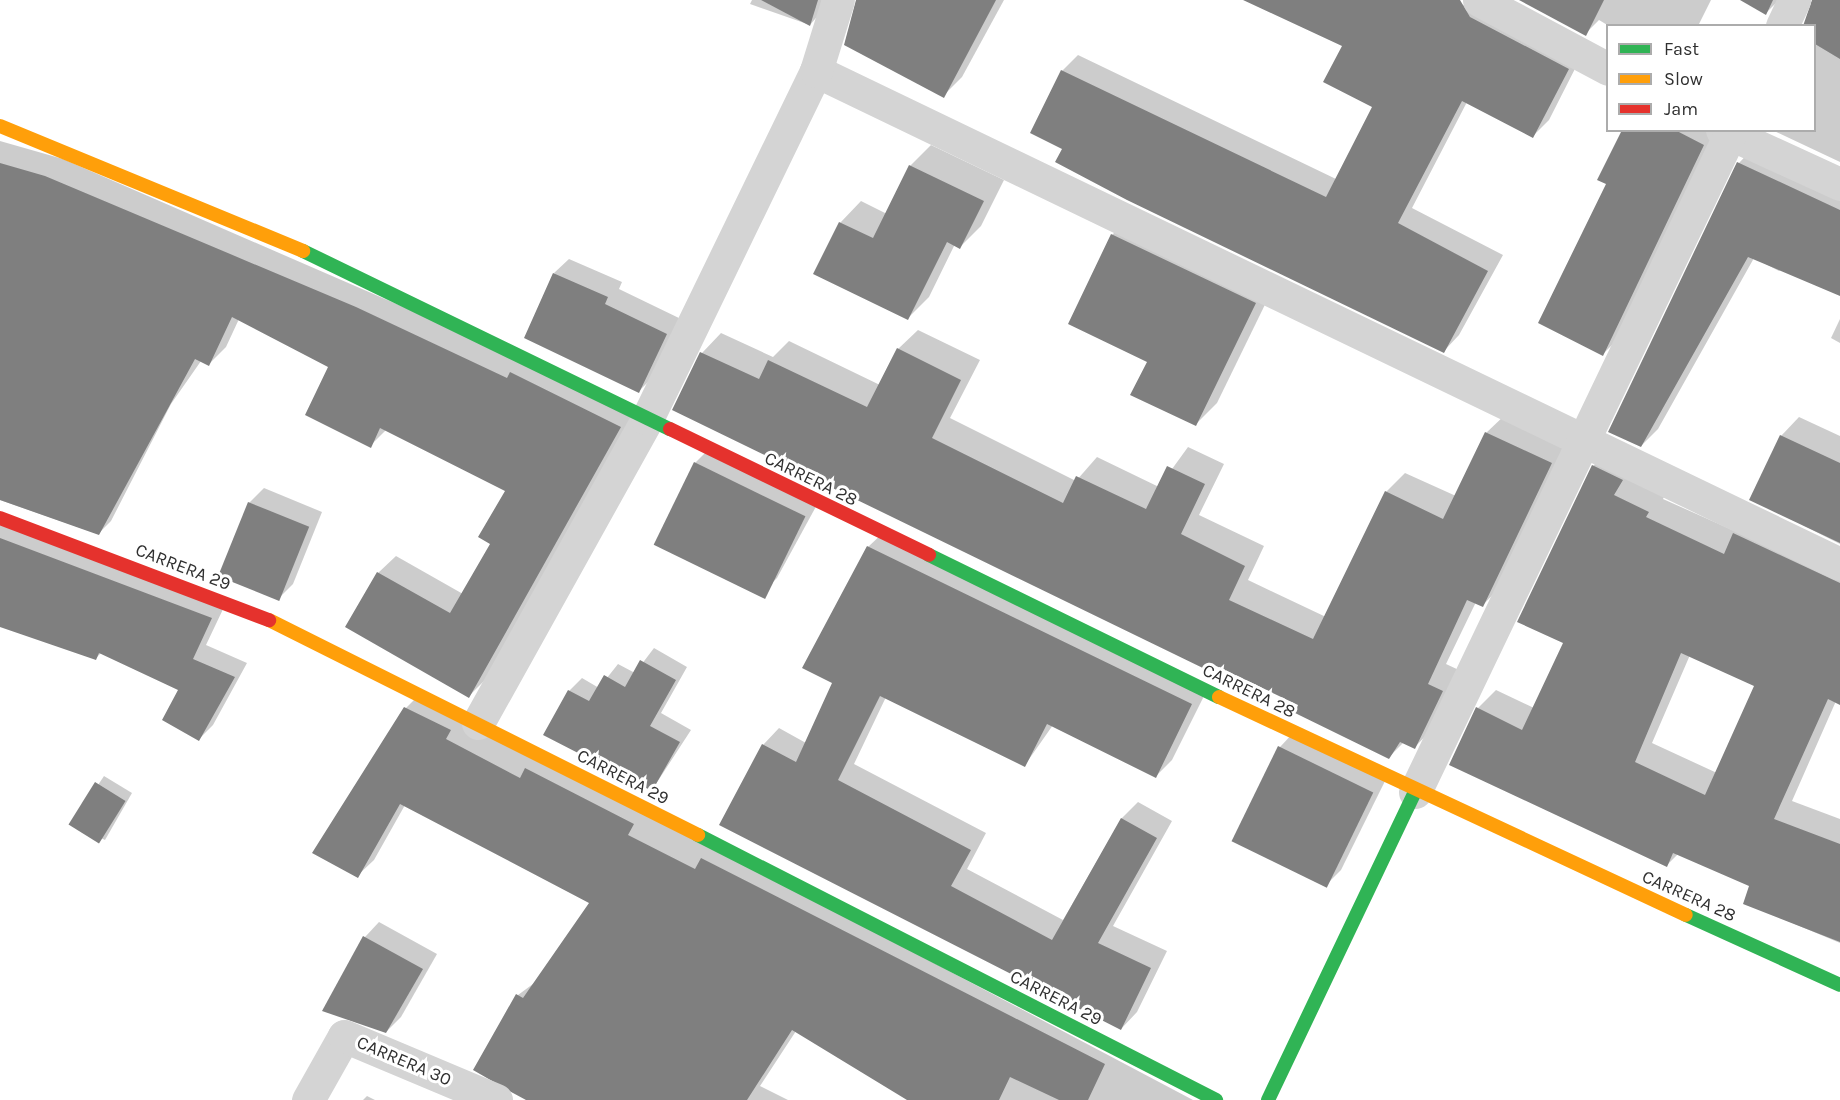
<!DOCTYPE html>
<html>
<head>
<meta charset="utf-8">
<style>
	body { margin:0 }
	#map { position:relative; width:1840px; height:1100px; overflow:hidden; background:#fff; font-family:Karla,sans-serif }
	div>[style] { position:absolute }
	.shadow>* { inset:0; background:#0003 }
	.building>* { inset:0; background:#7f7f7f; transform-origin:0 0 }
	.street>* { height:33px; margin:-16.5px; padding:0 16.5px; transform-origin:16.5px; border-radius:16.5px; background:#d4d4d4 }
	.fast>* { height:14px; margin:-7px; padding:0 7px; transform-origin:7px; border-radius:7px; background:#30b455 }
	.slow>* { height:14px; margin:-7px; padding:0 7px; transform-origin:7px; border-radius:7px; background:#ff9f0a }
	.jam>* { height:14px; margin:-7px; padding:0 7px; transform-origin:7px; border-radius:7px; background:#e5322d }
	span { translate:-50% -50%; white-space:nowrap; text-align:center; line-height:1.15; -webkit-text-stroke:6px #fff; paint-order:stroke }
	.street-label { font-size:18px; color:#303030 }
	.legend { position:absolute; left:1606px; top:24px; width:210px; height:108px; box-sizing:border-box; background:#fff; border:2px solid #acacac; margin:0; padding:8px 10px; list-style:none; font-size:18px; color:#303030 }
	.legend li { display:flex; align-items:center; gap:12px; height:30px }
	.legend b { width:30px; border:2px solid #acacac }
</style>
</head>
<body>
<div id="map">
	<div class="shadow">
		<i style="clip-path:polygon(752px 0,831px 0,810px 25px,750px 4px)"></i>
		<i style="clip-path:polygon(857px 0,1004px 0,962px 77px,943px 96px)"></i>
		<i style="clip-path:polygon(1271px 0,1451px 0,1583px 53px,1549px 120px,1533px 136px,1467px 102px,1412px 208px,1503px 255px,1459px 335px,1444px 351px,1064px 148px,1062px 71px,1078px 55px,1336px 179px,1374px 106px,1344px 45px)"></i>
		<i style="clip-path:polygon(1522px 0,1711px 0,1698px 26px,1609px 26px,1599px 20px,1585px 34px)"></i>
		<i style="clip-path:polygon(1743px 0,1779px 0,1766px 13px)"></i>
		<i style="clip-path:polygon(1812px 0,1840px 0,1840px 162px,1772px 130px,1814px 130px)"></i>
		<i style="clip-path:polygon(1624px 130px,1718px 130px,1618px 339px,1603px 354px,1608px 183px)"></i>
		<i style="clip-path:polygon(0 141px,63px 159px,638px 409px,486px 679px,469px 696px,378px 573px,396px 556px,463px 594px,492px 544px,507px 491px,386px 430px,370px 446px,330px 366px,239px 319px,226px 347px,209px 364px,201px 361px,171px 404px,111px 521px,98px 534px,0 500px)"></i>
		<i style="clip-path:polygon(931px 145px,1004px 180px,981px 226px,960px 247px,955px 244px,929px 297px,908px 318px,815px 273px,840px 223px,861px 201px,887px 214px,910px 166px)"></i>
		<i style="clip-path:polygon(1755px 146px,1840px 181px,1840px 294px,1784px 266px,1779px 271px,1754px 258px,1658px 429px,1641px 446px,1739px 163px)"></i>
		<i style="clip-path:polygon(1133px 214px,1276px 282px,1217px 403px,1196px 424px,1112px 235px)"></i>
		<i style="clip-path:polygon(569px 259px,622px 282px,619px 289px,681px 319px,653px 377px,638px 392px,554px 273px)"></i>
		<i style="clip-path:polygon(1840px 319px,1840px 343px,1831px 338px)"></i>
		<i style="clip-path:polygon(918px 330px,980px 360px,950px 418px,1076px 481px,1097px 457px,1159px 487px,1188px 447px,1224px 464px,1199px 515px,1264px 546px,1248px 580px,1326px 617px,1386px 492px,1405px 473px,1456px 496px,1486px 433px,1506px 414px,1570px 443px,1502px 585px,1483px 605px,1476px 602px,1446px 664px,1461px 671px,1434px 727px,1415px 747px,1404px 742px,1389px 757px,1300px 704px,1214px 663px,1208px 669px,674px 409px,702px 353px,721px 333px,773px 357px,789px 341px,880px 385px,898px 349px)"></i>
		<i style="clip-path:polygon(1799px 417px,1840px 436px,1840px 544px,1751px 499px,1781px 436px)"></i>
		<i style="clip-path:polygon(710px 448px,819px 501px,777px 578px,762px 593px,695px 463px)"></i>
		<i style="clip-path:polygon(evenodd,1612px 448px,1666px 493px,1663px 499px,1737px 532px,1753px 516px,1840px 556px,1840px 703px,1836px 701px,1792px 801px,1840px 819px,1840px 943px,1745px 903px,1751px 886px,1678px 854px,1667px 865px,1478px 708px,1496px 690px,1534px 708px,1565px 642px,1593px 466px,1612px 448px,1690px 655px,1756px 686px,1717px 773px,1652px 743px,1690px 655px)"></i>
		<i style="clip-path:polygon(264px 488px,322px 512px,293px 584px,278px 599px,249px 503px)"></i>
		<i style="clip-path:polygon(0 517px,225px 605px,206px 645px,247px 663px,213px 725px,199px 739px,180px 689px,102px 652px,96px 658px,0 625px)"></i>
		<i style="clip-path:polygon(885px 531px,1208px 688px,1172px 760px,1156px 776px,1053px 725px,1025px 765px,886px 697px,854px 764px,986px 833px,967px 869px,1063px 920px,1122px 818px,1138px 802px,1172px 821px,1113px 926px,1167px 951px,1137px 1012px,1121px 1029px,763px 745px,779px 728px,806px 743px,834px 682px,868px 547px)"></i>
		<i style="clip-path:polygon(654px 648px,687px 667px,661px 713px,691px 730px,652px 790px,569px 691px,582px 678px,599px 688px,618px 664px,635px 673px)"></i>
		<i style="clip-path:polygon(422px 692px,1193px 1100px,942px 1100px,796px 1031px,760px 1086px,788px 1100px,530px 1100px,518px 995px,537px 981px,591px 902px,405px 805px,374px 860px,357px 876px,406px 708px)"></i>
		<i style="clip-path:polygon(1294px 732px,1387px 777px,1341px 870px,1326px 885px,1280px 747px)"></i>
		<i style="clip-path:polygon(104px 776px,132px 793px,105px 840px,72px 824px)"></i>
		<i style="clip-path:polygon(379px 922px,437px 954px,401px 1017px,386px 1032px,365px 937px)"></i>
		<i style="clip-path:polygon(367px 1096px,375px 1100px,363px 1100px)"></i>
	</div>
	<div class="building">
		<i style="clip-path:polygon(761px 0,818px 0,810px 26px)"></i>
		<i style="clip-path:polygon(856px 0,996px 0,944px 98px,844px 45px)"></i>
		<i style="clip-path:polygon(1243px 0,1460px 0,1470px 17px,1569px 69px,1533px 138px,1462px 101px,1398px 223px,1488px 271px,1444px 353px,1127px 200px,1055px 162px,1062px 149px,1030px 133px,1061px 70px,1326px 197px,1372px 107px,1323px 82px,1342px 46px)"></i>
		<i style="clip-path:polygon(1519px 0,1604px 0,1586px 36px)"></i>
		<i style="clip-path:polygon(1740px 0,1773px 0,1766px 15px)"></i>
		<i style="clip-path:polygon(1812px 0,1840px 0,1840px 59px,1815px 44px,1815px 26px,1803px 26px)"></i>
		<i style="clip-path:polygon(1622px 130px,1675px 130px,1704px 145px,1603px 356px,1538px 323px,1606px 184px,1597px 180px)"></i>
		<i style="clip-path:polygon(1737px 162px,1840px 210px,1840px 296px,1748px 257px,1641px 447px,1608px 432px)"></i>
		<i style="clip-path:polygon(0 163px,45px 176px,356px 307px,507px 378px,510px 372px,621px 427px,469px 698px,345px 627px,377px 572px,450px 613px,490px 544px,478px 537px,505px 491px,380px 428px,371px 448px,305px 415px,328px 367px,232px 317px,209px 366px,195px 359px,99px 535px,0 500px)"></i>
		<i style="clip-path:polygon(909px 165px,984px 201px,960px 249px,947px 242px,908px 320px,813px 274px,839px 222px,873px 238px)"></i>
		<i style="clip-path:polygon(1111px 234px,1256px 303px,1196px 426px,1130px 395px,1147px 362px,1068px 324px)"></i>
		<i style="clip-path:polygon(553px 273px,608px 297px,605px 304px,667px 334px,639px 393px,524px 338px)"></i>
		<i style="clip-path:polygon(897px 348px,961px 380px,932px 438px,1063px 503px,1076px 476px,1146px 509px,1167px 466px,1205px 484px,1181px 534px,1245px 566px,1229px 600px,1313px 639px,1385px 491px,1443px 519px,1485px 432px,1552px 463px,1483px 607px,1467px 600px,1428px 684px,1443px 691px,1415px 749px,1400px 742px,1389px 759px,1295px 713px,1298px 705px,1212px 664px,1209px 671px,672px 410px,700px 352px,759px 379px,768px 360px,867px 407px)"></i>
		<i style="clip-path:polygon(1780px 435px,1840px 463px,1840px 543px,1749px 500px)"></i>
		<i style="left:694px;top:462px;width:124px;height:92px;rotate:26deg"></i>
		<i style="clip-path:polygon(evenodd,1592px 465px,1623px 480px,1614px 495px,1649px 512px,1646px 517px,1724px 554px,1733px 533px,1840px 583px,1840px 705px,1828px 699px,1774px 819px,1840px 844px,1840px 942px,1743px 904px,1749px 886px,1673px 853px,1667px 867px,1449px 765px,1476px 707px,1522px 730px,1563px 643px,1517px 622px,1592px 465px,1681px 653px,1754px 686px,1705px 795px,1635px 762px,1681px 653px)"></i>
		<i style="left:248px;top:502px;width:66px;height:80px;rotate:22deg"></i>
		<i style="clip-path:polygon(0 538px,212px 618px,193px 659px,235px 677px,199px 741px,162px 720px,178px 690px,99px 653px,96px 660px,0 627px)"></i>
		<i style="clip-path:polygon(867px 546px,1192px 704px,1156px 778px,1047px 724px,1025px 767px,880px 696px,838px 780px,971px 850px,951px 886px,1052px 940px,1121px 818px,1157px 838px,1098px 943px,1151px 968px,1121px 1030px,719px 825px,762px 744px,796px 762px,832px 683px,802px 668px)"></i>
		<i style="clip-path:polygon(640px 660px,676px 680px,650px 726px,680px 742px,652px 791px,543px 735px,568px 690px,589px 701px,604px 675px,625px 687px)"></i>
		<i style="clip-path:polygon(404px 707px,451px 730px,446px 739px,520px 778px,525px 768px,634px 824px,628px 835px,695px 869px,701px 858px,1105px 1064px,1088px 1100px,1059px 1100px,1010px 1077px,999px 1100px,907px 1100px,792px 1030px,747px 1100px,526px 1100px,513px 1093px,473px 1070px,516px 994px,523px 998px,589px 903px,400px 804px,358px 878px,312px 853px)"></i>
		<i style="left:1278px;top:746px;width:106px;height:106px;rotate:26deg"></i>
		<i style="left:95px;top:782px;width:36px;height:50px;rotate:32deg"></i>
		<i style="clip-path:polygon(363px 936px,423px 969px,386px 1033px,322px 1011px)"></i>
	</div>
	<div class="street">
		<i style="left:1479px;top:0;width:146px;rotate:28.1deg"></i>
		<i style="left:1782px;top:26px;width:29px;rotate:-65deg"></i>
		<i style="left:816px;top:71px;width:1136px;rotate:25.71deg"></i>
		<i style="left:1722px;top:130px;width:130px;rotate:24.6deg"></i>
		<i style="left:478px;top:723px;width:348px;rotate:-60.9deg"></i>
		<i style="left:647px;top:419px;width:387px;rotate:-64.1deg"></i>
		<i style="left:816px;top:71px;width:74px;rotate:-72.8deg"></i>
		<i style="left:1415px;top:792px;width:734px;rotate:-64.41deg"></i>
		<i style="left:308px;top:1100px;width:73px;rotate:-60.6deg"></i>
		<i style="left:344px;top:1036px;width:165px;rotate:22.8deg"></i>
	</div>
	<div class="fast">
		<i style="left:303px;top:251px;width:408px;rotate:25.9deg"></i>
		<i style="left:929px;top:555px;width:323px;rotate:26.1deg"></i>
		<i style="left:698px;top:835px;width:582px;rotate:27.09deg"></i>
		<i style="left:1686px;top:915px;width:169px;rotate:24.4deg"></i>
		<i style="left:1268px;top:1100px;width:341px;rotate:-64.5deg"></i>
	</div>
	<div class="slow">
		<i style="left:0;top:126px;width:328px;rotate:22.4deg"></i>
		<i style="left:269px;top:620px;width:480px;rotate:26.6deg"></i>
		<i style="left:1219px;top:697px;width:515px;rotate:25.02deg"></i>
	</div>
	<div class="jam">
		<i style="left:670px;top:429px;width:288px;rotate:25.9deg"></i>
		<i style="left:0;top:518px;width:288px;rotate:20.8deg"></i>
	</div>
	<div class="street-label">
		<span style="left:811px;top:479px;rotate:26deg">CARRERA 28</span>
		<span style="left:183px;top:567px;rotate:21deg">CARRERA 29</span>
		<span style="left:1249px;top:691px;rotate:26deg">CARRERA 28</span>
		<span style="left:623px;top:777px;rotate:27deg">CARRERA 29</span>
		<span style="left:1689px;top:896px;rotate:24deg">CARRERA 28</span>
		<span style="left:1056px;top:998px;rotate:27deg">CARRERA 29</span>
		<span style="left:404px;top:1061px;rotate:23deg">CARRERA 30</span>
	</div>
	<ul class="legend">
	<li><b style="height:8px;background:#30b455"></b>Fast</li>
	<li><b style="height:8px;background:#ff9f0a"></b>Slow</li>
	<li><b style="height:8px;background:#e5322d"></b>Jam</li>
	</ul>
</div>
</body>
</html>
